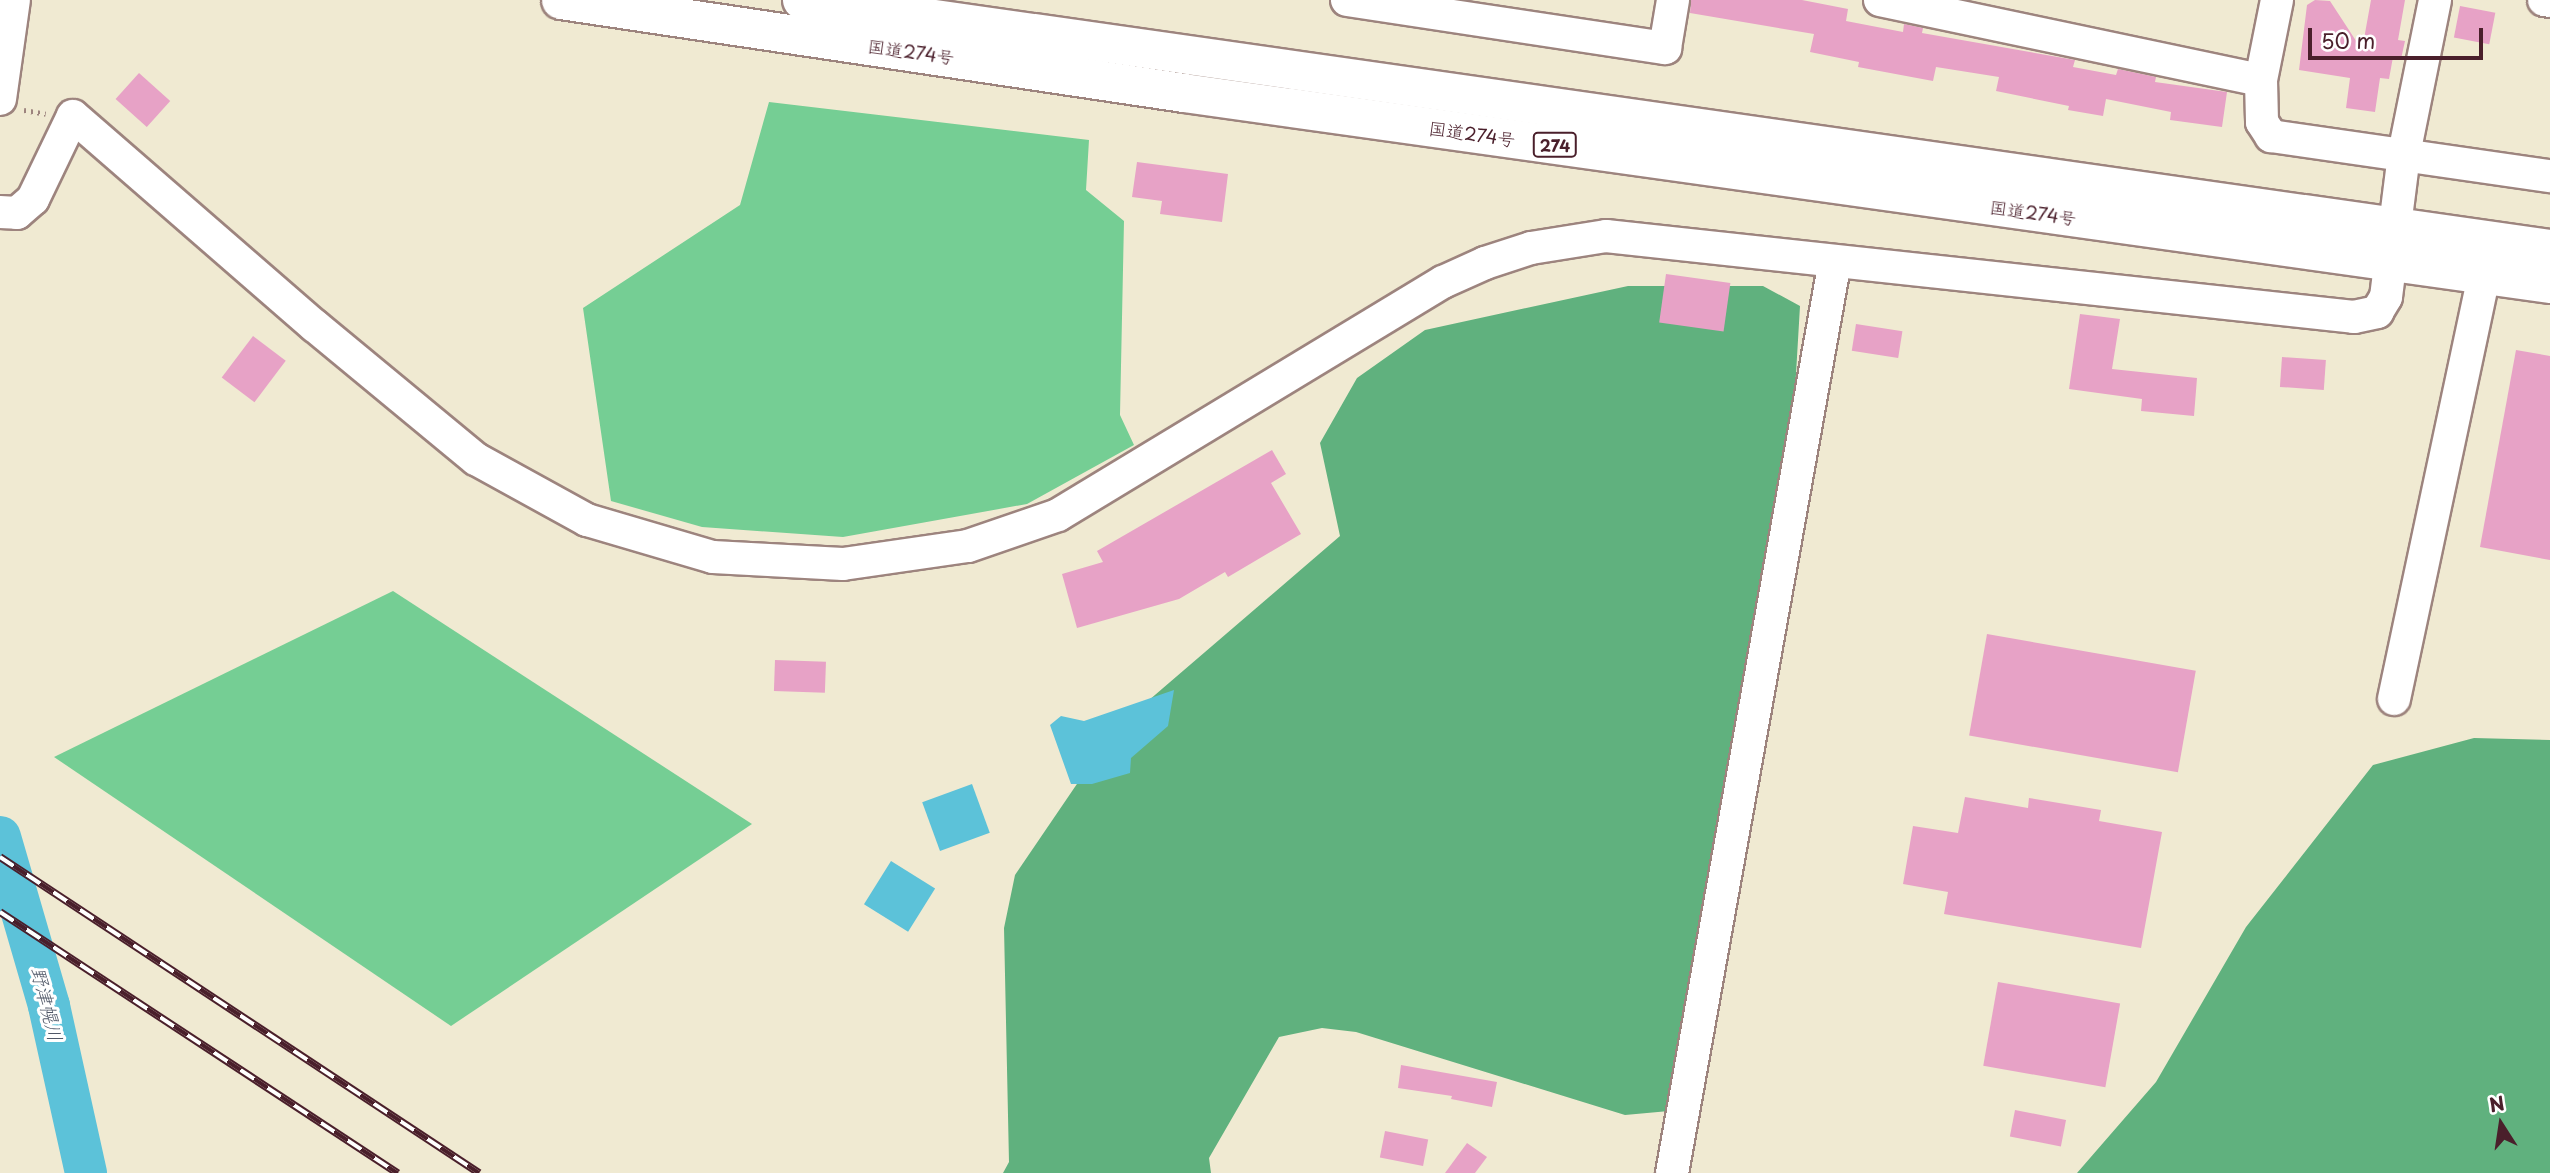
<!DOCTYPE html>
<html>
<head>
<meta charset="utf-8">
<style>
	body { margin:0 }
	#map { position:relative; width:2550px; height:1173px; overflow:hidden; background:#f0ead2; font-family:"Playpen Sans","Klee One",sans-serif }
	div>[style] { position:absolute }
	.green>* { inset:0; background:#75ce94 }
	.forest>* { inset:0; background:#60b17e }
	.water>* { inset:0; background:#5cc2d9; transform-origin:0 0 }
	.river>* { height:42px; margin:-21px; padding:0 21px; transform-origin:21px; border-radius:21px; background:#5cc2d9 }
	.building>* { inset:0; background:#e7a2c6; transform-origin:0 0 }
	.path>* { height:4.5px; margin-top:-2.25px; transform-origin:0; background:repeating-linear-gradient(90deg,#9d847e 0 2px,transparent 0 7px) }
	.roads { filter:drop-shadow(2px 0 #9d847e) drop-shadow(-2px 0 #9d847e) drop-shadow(0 2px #9d847e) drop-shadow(0 -2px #9d847e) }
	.minor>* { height:32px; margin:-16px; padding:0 16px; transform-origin:16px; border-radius:16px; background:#fff }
	.highway>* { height:38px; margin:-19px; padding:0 19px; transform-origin:19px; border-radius:19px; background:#fff }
	.rail>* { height:8px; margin-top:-4px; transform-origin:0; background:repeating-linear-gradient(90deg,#fff 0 16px,#4a1f2b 0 32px); box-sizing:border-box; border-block:2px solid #4a1f2b }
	span { translate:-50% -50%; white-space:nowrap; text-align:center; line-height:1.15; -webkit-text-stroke:6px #fff; paint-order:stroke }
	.shield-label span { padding:2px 5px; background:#fff; border:2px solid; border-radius:5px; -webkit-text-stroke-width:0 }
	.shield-label { font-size:16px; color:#4a1f2b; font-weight:700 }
	.street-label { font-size:18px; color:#4a1f2b }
	.water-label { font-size:19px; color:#505868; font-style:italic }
	.north { position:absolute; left:2466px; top:1089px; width:70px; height:70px; -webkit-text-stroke:5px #fff; paint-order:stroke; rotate:348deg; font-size:19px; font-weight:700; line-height:28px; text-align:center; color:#4a1f2b }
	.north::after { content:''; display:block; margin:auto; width:24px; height:32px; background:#4a1f2b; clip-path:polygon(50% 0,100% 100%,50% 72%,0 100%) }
	.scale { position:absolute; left:2308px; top:28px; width:175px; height:32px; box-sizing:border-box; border:4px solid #4a1f2b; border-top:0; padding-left:9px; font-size:21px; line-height:24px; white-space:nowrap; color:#4a1f2b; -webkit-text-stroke:5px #fff; paint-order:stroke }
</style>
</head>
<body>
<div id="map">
	<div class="green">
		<i style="clip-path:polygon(769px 102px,1089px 140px,1086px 190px,1124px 221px,1120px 415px,1134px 445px,1027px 504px,843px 537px,702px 527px,611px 501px,583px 308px,740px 205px)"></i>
		<i style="clip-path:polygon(393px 591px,752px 824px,451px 1026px,54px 757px)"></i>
	</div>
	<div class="forest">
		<i style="clip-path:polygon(1628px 286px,1763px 286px,1800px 306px,1794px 408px,1669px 1111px,1625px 1115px,1356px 1032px,1322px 1028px,1279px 1037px,1209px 1158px,1211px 1173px,1003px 1173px,1009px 1162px,1004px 928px,1015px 875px,1113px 731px,1340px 536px,1320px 443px,1357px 378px,1425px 330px)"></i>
		<i style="clip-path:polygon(2474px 738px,2550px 740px,2550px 1173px,2077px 1173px,2156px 1082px,2246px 927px,2373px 765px)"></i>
	</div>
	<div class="water">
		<i style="clip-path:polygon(1174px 690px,1168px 726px,1131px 758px,1130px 773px,1092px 784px,1071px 784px,1050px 725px,1061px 716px,1084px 721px)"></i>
		<i style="left:972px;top:784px;width:52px;height:53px;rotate:70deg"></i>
		<i style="left:891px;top:861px;width:52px;height:51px;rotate:32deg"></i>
	</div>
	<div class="river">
		<i style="left:0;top:837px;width:176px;rotate:73.8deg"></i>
		<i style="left:49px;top:1006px;width:171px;rotate:77.5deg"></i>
	</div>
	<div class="building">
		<i style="clip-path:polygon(1691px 0,1802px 0,1848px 9px,1846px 21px,1903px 32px,1904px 24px,1923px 28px,1922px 33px,2075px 60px,2073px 67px,2116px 75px,2118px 69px,2156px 77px,2155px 82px,2227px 92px,2222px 127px,2170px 120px,2171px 112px,2106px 99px,2103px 116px,2068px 110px,2069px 106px,1996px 91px,1999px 77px,1936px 67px,1933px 81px,1858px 67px,1859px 62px,1810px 52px,1814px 34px,1690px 13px)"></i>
		<i style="clip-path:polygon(2315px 0,2330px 1px,2362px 50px,2371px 0,2405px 0,2398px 40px,2405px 41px,2401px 59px,2393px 57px,2389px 79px,2380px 78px,2375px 112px,2346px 108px,2350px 78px,2299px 70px,2307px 5px)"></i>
		<i style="left:2460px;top:6px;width:36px;height:32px;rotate:11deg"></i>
		<i style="left:139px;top:73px;width:42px;height:35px;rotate:42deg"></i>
		<i style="clip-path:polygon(1137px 162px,1228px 174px,1222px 222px,1160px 214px,1162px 201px,1132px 197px)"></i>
		<i style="left:1666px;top:274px;width:65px;height:49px;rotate:8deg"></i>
		<i style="clip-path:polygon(2080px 314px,2120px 319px,2112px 369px,2197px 378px,2194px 416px,2141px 411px,2142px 399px,2069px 389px)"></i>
		<i style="left:1856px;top:324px;width:47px;height:27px;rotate:9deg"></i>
		<i style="left:253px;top:336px;width:41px;height:52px;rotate:37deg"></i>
		<i style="clip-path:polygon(2516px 350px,2550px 356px,2550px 560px,2480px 547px)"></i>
		<i style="left:2282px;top:357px;width:44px;height:30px;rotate:4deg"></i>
		<i style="clip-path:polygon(1272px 450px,1286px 474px,1271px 483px,1301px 534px,1228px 577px,1225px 572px,1179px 599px,1077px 628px,1062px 574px,1103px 562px,1097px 551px)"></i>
		<i style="left:1987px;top:634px;width:212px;height:103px;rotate:10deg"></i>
		<i style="left:775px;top:660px;width:51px;height:31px;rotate:2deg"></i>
		<i style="clip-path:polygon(1965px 797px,2028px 808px,2029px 798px,2101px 810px,2099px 821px,2162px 832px,2141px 948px,1944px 914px,1948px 892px,1903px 884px,1913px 826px,1958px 833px)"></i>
		<i style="left:1998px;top:982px;width:124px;height:85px;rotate:10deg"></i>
		<i style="clip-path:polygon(1401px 1065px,1497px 1082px,1492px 1107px,1451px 1099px,1452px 1096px,1398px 1088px)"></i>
		<i style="left:2015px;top:1110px;width:52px;height:27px;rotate:11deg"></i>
		<i style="left:1385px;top:1131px;width:44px;height:27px;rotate:11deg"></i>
		<i style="clip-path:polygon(1467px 1143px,1487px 1157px,1475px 1173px,1445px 1173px)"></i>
	</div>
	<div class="path">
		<i style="left:24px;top:110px;width:22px;rotate:10deg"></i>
	</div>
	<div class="roads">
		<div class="minor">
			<i style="left:1347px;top:0;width:322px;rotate:8.6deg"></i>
			<i style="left:1665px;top:48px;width:49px;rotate:-80.5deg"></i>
			<i style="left:1880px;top:0;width:389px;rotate:11.9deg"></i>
			<i style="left:2277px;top:0;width:82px;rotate:101.3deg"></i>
			<i style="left:2261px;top:80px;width:42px;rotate:88.6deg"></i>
			<i style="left:2262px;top:122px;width:17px;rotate:57deg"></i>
			<i style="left:2271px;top:136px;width:282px;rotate:8.2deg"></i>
			<i style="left:2544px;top:0;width:6px;rotate:9deg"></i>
			<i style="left:0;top:99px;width:100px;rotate:-82deg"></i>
			<i style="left:0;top:212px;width:17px;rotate:3deg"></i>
			<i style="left:17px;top:213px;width:21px;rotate:-41deg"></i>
			<i style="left:33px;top:199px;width:92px;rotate:-64.3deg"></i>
			<i style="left:73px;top:116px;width:320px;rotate:41deg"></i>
			<i style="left:315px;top:326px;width:209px;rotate:39.6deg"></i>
			<i style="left:476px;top:459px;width:127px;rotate:28.8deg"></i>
			<i style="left:587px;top:520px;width:131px;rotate:16.4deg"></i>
			<i style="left:713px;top:557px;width:130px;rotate:3.1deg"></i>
			<i style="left:843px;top:564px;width:126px;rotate:-8.2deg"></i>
			<i style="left:968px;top:546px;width:95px;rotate:-19deg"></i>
			<i style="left:1058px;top:515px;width:450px;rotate:-31.2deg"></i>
			<i style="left:1443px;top:282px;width:46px;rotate:-24.3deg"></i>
			<i style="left:1485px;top:263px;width:48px;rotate:-18.1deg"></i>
			<i style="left:1531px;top:248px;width:76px;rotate:-9.1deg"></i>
			<i style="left:1606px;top:236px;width:752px;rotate:6.18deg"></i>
			<i style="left:2354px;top:317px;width:24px;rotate:-12deg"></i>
			<i style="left:2377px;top:312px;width:17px;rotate:-59deg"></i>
			<i style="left:2386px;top:297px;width:144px;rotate:-82.8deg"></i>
			<i style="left:2404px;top:154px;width:157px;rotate:-78.6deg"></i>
			<i style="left:2394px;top:699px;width:432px;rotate:-78deg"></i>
			<i style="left:1672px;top:1173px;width:926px;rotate:-79.87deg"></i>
		</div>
		<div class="highway">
			<i style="left:561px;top:0;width:630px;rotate:8.49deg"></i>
			<i style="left:1184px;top:93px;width:1379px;rotate:7.96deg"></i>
			<i style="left:802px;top:0;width:1766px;rotate:8.11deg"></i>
		</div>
	</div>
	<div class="rail">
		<i style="left:0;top:857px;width:574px;rotate:33.41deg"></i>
		<i style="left:0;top:912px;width:476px;rotate:33.3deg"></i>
	</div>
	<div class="shield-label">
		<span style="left:1555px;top:145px">274</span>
	</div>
	<div class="street-label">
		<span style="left:911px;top:52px;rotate:8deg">国道274号</span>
		<span style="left:1472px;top:134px;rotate:8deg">国道274号</span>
		<span style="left:2033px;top:213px;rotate:8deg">国道274号</span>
	</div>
	<div class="water-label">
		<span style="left:47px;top:1004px;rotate:76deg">野津幌川</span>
	</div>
	<div class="north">N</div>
	<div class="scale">50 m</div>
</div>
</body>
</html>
